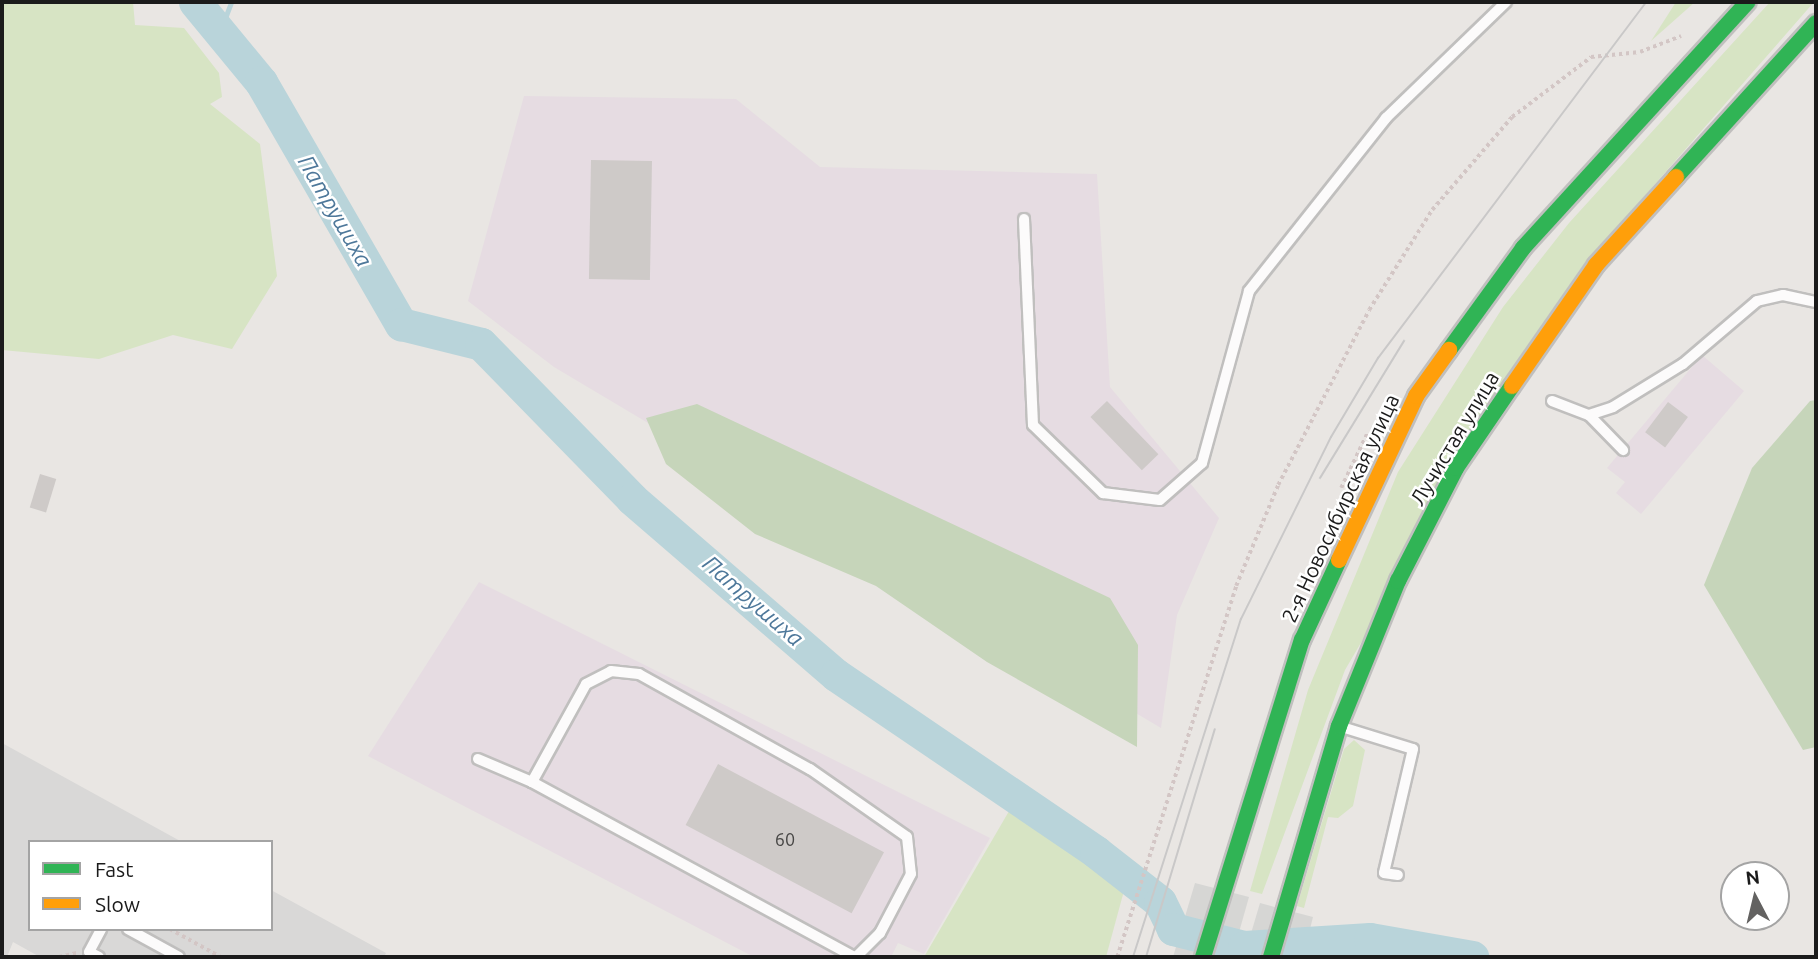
<!DOCTYPE html>
<html>
<head>
<meta charset="utf-8">
<style>
	body { margin:0 }
	#map { position:relative; width:1818px; height:959px; overflow:hidden; background:#e9e6e3; font-family:Ubuntu,sans-serif }
	div>[style] { position:absolute }
	.industrial>* { inset:0; background:#e6dce2 }
	.grass>* { inset:0; background:#d7e4c4 }
	.forest>* { inset:0; background:#c6d5ba }
	.parking>* { inset:0; background:#d9d8d7 }
	.pier>* { inset:0; background:#d6d6d4 }
	.stream>* { height:5px; margin:-2.5px; padding:0 2.5px; transform-origin:2.5px; border-radius:2.5px; background:#b9d4da }
	.river>* { height:33px; margin:-16.5px; padding:0 16.5px; transform-origin:16.5px; border-radius:16.5px; background:#b9d4da }
	.building>* { inset:0; background:#cecac8; transform-origin:0 0 }
	.path>* { height:3.5px; margin-top:-1.75px; transform-origin:0; background:repeating-linear-gradient(90deg,#d3c6c5 0 3.5px,transparent 0 7px) }
	.roads { filter:drop-shadow(2px 0 #c0bfbe) drop-shadow(-2px 0 #c0bfbe) drop-shadow(0 2px #c0bfbe) drop-shadow(0 -2px #c0bfbe) }
	.lane>* { height:10px; margin:-5px; padding:0 5px; transform-origin:5px; border-radius:5px; background:#fcfbfb }
	.fast>* { height:16px; margin:-8px; padding:0 8px; transform-origin:8px; border-radius:8px; background:#30b455 }
	.slow>* { height:16px; margin:-8px; padding:0 8px; transform-origin:8px; border-radius:8px; background:#ff9f0a }
	.tram>* { height:2px; margin:-1px; padding:0 1px; transform-origin:1px; border-radius:1px; background:#c9c8c8 }
	span { translate:-50% -50%; white-space:nowrap; text-align:center; line-height:1.15; -webkit-text-stroke:5px #fff; paint-order:stroke }
	.number-label { font-size:18px; color:#484746 }
	.number-label span { -webkit-text-stroke-width:0 }
	.street-label { font-size:21px; color:#1b1b1b }
	.water-label { font-size:23px; color:#4e789a; font-style:italic }
	.frame { position:absolute; inset:0; border:4px solid #1b1b1b; pointer-events:none }
	.legend { position:absolute; left:28px; top:840px; width:245px; height:91px; box-sizing:border-box; background:#fff; border:2px solid #a4a4a4; margin:0; padding:9px 12px; list-style:none; font-size:21px; color:#1b1b1b }
	.legend li { display:flex; align-items:center; gap:14px; height:35px }
	.legend b { width:35px; border:2px solid #a4a4a4 }
	.north { position:absolute; left:1720px; top:861px; width:70px; height:70px; box-sizing:border-box; background:#fff; border:2px solid #a4a4a4; border-radius:50%; rotate:353deg; font-size:19px; font-weight:700; line-height:28px; text-align:center; color:#1b1b1b }
	.north::after { content:''; display:block; margin:auto; width:24px; height:32px; background:#636261; clip-path:polygon(50% 0,100% 100%,50% 72%,0 100%) }
</style>
</head>
<body>
<div id="map">
	<div class="industrial">
		<i style="clip-path:polygon(524px 96px,736px 99px,820px 167px,1097px 174px,1110px 387px,1219px 518px,1177px 615px,1161px 728px,554px 367px,468px 301px)"></i>
		<i style="clip-path:polygon(1702px 355px,1744px 391px,1641px 514px,1616px 493px,1625px 482px,1607px 468px)"></i>
		<i style="clip-path:polygon(479px 582px,990px 838px,924px 954px,898px 943px,891px 957px,754px 957px,368px 756px)"></i>
	</div>
	<div class="grass">
		<i style="clip-path:polygon(2px 2px,133px 2px,135px 25px,184px 28px,219px 73px,222px 97px,210px 104px,260px 144px,277px 276px,232px 349px,173px 335px,99px 359px,2px 350px)"></i>
		<i style="clip-path:polygon(1676px 2px,1695px 2px,1651px 41px)"></i>
		<i style="clip-path:polygon(1770px 2px,1814px 2px,1579px 271px,1345px 670px,1262px 894px,1250px 891px,1308px 690px,1398px 472px,1503px 307px,1569px 223px)"></i>
		<i style="clip-path:polygon(1354px 740px,1365px 750px,1353px 806px,1338px 818px,1328px 817px,1304px 908px,1297px 906px,1344px 749px)"></i>
		<i style="clip-path:polygon(1012px 806px,1125px 887px,1106px 957px,924px 957px)"></i>
	</div>
	<div class="forest">
		<i style="clip-path:polygon(1816px 400px,1816px 747px,1803px 750px,1704px 585px,1752px 468px,1810px 401px)"></i>
		<i style="clip-path:polygon(697px 404px,1110px 598px,1138px 645px,1137px 747px,987px 662px,876px 586px,755px 534px,666px 464px,646px 418px)"></i>
	</div>
	<div class="parking">
		<i style="clip-path:polygon(2px 743px,182px 842px,30px 842px,30px 929px,271px 929px,271px 890px,386px 953px,384px 957px,40px 957px,13px 942px,7px 957px,2px 957px)"></i>
	</div>
	<div class="pier">
		<i style="clip-path:polygon(1195px 883px,1249px 897px,1232px 957px,1173px 957px)"></i>
		<i style="clip-path:polygon(1260px 903px,1313px 917px,1303px 957px,1244px 957px)"></i>
	</div>
	<div class="stream">
		<i style="left:220px;top:31px;width:31px;rotate:-69deg"></i>
	</div>
	<div class="river">
		<i style="left:195px;top:2px;width:104px;rotate:50.5deg"></i>
		<i style="left:261px;top:82px;width:280px;rotate:60deg"></i>
		<i style="left:401px;top:324px;width:82px;rotate:14deg"></i>
		<i style="left:481px;top:344px;width:216px;rotate:45.7deg"></i>
		<i style="left:632px;top:499px;width:269px;rotate:40.8deg"></i>
		<i style="left:836px;top:675px;width:315px;rotate:34.2deg"></i>
		<i style="left:1096px;top:852px;width:81px;rotate:38deg"></i>
		<i style="left:1160px;top:902px;width:30px;rotate:64deg"></i>
		<i style="left:1173px;top:929px;width:73px;rotate:14.2deg"></i>
		<i style="left:1244px;top:947px;width:126px;rotate:-3.6deg"></i>
		<i style="left:1370px;top:939px;width:104px;rotate:10deg"></i>
	</div>
	<div class="building">
		<i style="left:591px;top:160px;width:61px;height:119px;rotate:1deg"></i>
		<i style="left:1107px;top:401px;width:74px;height:23px;rotate:46deg"></i>
		<i style="left:1668px;top:402px;width:25px;height:38px;rotate:37deg"></i>
		<i style="left:40px;top:474px;width:17px;height:35px;rotate:17deg"></i>
		<i style="left:718px;top:764px;width:188px;height:69px;rotate:28deg"></i>
	</div>
	<div class="path">
		<i style="left:1341px;top:488px;width:62px;rotate:-64.3deg"></i>
		<i style="left:170px;top:929px;width:58px;rotate:28.8deg"></i>
		<i style="left:59px;top:957px;width:18px;rotate:-13deg"></i>
		<i style="left:1117px;top:957px;width:390px;rotate:-72.2deg"></i>
		<i style="left:1236px;top:586px;width:109px;rotate:-67.4deg"></i>
		<i style="left:1278px;top:485px;width:197px;rotate:-62.5deg"></i>
		<i style="left:1369px;top:310px;width:118px;rotate:-57.8deg"></i>
		<i style="left:1432px;top:210px;width:123px;rotate:-49.3deg"></i>
		<i style="left:1512px;top:117px;width:99px;rotate:-37.2deg"></i>
		<i style="left:1591px;top:57px;width:49px;rotate:-5.8deg"></i>
		<i style="left:1640px;top:52px;width:44px;rotate:-21.3deg"></i>
	</div>
	<div class="roads">
		<div class="lane">
			<i style="left:1024px;top:219px;width:206px;rotate:87.5deg"></i>
			<i style="left:1033px;top:425px;width:98px;rotate:44.2deg"></i>
			<i style="left:1103px;top:493px;width:57px;rotate:7deg"></i>
			<i style="left:1160px;top:500px;width:56px;rotate:-41.4deg"></i>
			<i style="left:1202px;top:463px;width:178px;rotate:-74.7deg"></i>
			<i style="left:1249px;top:291px;width:221px;rotate:-51.6deg"></i>
			<i style="left:1386px;top:118px;width:167px;rotate:-44deg"></i>
			<i style="left:1552px;top:401px;width:40px;rotate:21deg"></i>
			<i style="left:1589px;top:415px;width:25px;rotate:-18deg"></i>
			<i style="left:1613px;top:407px;width:82px;rotate:-31.6deg"></i>
			<i style="left:1683px;top:364px;width:97px;rotate:-40.4deg"></i>
			<i style="left:1757px;top:301px;width:27px;rotate:-13deg"></i>
			<i style="left:1783px;top:295px;width:34px;rotate:12deg"></i>
			<i style="left:1589px;top:415px;width:49px;rotate:45.8deg"></i>
			<i style="left:1345px;top:728px;width:71px;rotate:17.2deg"></i>
			<i style="left:1413px;top:749px;width:127px;rotate:103.2deg"></i>
			<i style="left:1384px;top:873px;width:14px;rotate:8deg"></i>
			<i style="left:478px;top:759px;width:59px;rotate:23.1deg"></i>
			<i style="left:532px;top:782px;width:112px;rotate:-61.1deg"></i>
			<i style="left:586px;top:684px;width:28px;rotate:-27deg"></i>
			<i style="left:611px;top:671px;width:28px;rotate:6deg"></i>
			<i style="left:639px;top:674px;width:196px;rotate:29.1deg"></i>
			<i style="left:810px;top:769px;width:118px;rotate:35deg"></i>
			<i style="left:907px;top:837px;width:37px;rotate:84deg"></i>
			<i style="left:911px;top:874px;width:67px;rotate:117.7deg"></i>
			<i style="left:880px;top:933px;width:34px;rotate:135deg"></i>
			<i style="left:532px;top:782px;width:366px;rotate:28.5deg"></i>
			<i style="left:128px;top:929px;width:58px;rotate:28.8deg"></i>
			<i style="left:99px;top:957px;width:11px;rotate:-153deg"></i>
			<i style="left:89px;top:952px;width:26px;rotate:-62deg"></i>
		</div>
		<div class="fast">
			<i style="left:1676px;top:177px;width:208px;rotate:-47.7deg"></i>
			<i style="left:1449px;top:350px;width:126px;rotate:-54deg"></i>
			<i style="left:1523px;top:248px;width:333px;rotate:-47.6deg"></i>
			<i style="left:1203px;top:957px;width:332px;rotate:-72.7deg"></i>
			<i style="left:1302px;top:640px;width:88px;rotate:-65.2deg"></i>
			<i style="left:1271px;top:957px;width:241px;rotate:-73.6deg"></i>
			<i style="left:1339px;top:726px;width:157px;rotate:-67.9deg"></i>
			<i style="left:1398px;top:581px;width:127px;rotate:-62.8deg"></i>
			<i style="left:1456px;top:468px;width:99px;rotate:-55.7deg"></i>
		</div>
		<div class="slow">
			<i style="left:1512px;top:386px;width:147px;rotate:-55.2deg"></i>
			<i style="left:1596px;top:265px;width:119px;rotate:-47.7deg"></i>
			<i style="left:1339px;top:560px;width:181px;rotate:-64.8deg"></i>
			<i style="left:1416px;top:396px;width:57px;rotate:-54.3deg"></i>
		</div>
	</div>
	<div class="tram">
		<i style="left:1320px;top:478px;width:161px;rotate:-58.5deg"></i>
		<i style="left:1133px;top:957px;width:355px;rotate:-72.3deg"></i>
		<i style="left:1241px;top:619px;width:203px;rotate:-63.7deg"></i>
		<i style="left:1331px;top:437px;width:92px;rotate:-59.3deg"></i>
		<i style="left:1378px;top:358px;width:446px;rotate:-53deg"></i>
		<i style="left:1146px;top:957px;width:238px;rotate:-73.2deg"></i>
	</div>
	<div class="number-label">
		<span style="left:785px;top:839px">60</span>
	</div>
	<div class="street-label">
		<span style="left:1454px;top:438px;rotate:-59deg">Лучистая улица</span>
		<span style="left:1340px;top:508px;rotate:-65deg">2-я Новосибирская улица</span>
	</div>
	<div class="water-label">
		<span style="left:335px;top:211px;rotate:60deg">Патрушиха</span>
		<span style="left:753px;top:601px;rotate:41deg">Патрушиха</span>
	</div>
	<div class="frame"></div>
	<ul class="legend">
	<li><b style="height:9px;background:#30b455"></b>Fast</li>
	<li><b style="height:9px;background:#ff9f0a"></b>Slow</li>
	</ul>
	<div class="north">N</div>
</div>
</body>
</html>
